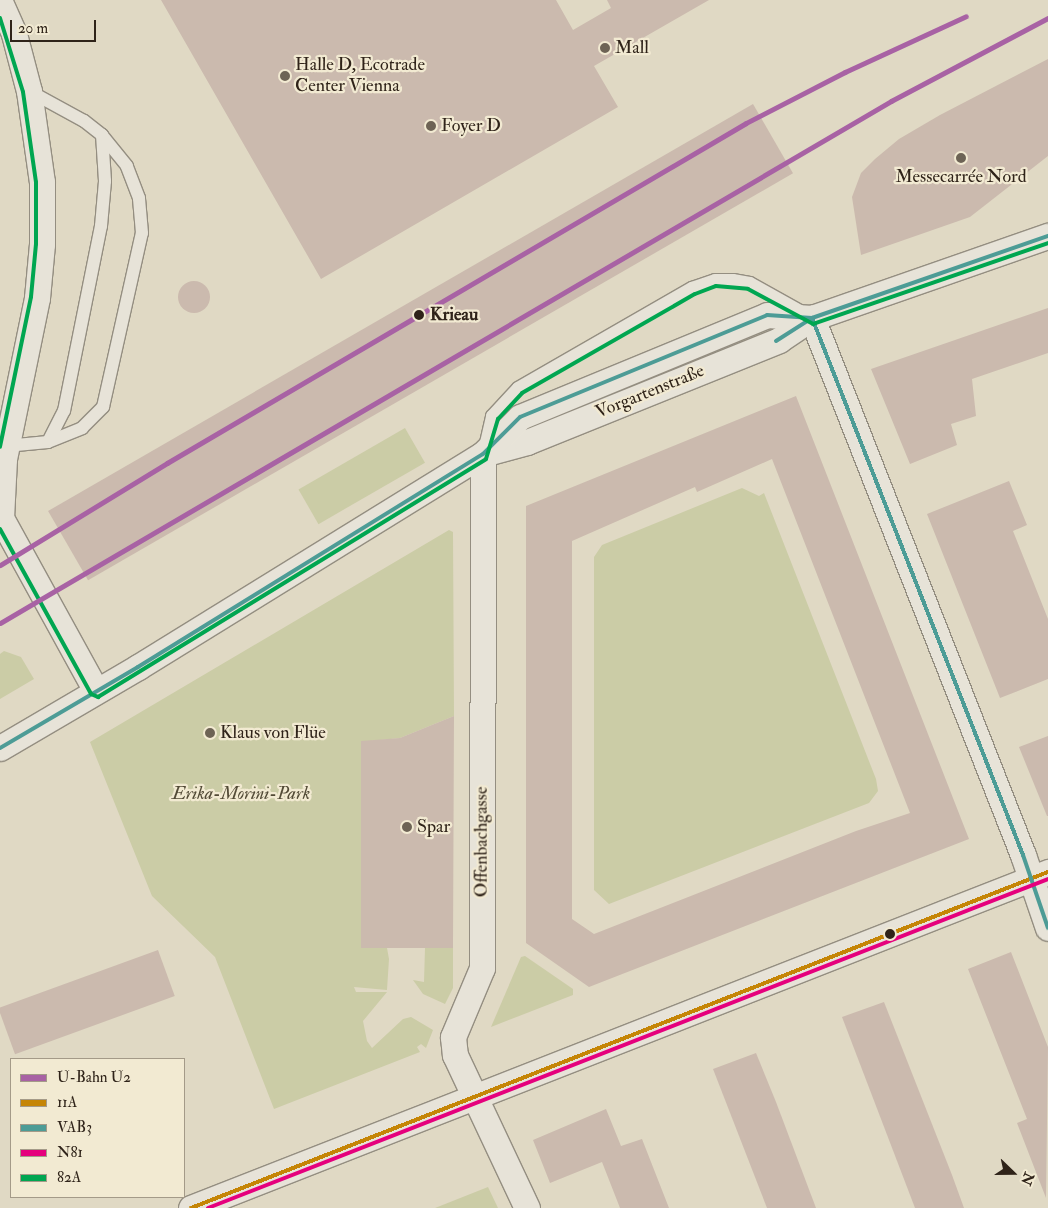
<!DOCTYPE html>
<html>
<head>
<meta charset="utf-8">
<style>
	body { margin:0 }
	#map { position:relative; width:1048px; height:1208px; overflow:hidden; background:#e0d9c4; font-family:"IM FELL Double Pica",serif }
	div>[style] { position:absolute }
	.green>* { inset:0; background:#cbcca6; transform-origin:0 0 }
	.building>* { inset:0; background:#cbbaae; transform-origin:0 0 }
	.round { border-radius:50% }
	.roads { filter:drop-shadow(1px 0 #948e81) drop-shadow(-1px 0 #948e81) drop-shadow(0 1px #948e81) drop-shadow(0 -1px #948e81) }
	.lane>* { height:12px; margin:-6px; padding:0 6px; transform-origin:6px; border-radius:6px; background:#e7e3d8 }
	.street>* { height:25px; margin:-12.5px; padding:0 12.5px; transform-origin:12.5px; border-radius:12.5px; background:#e7e3d8 }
	.bus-1>* { height:4px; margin:-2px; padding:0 2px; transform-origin:2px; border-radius:2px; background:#c58506 }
	.bus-2>* { height:4px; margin:-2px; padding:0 2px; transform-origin:2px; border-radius:2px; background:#4d9c96 }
	.bus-3>* { height:4px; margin:-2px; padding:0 2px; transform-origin:2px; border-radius:2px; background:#e5007d }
	.bus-4>* { height:4px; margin:-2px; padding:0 2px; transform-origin:2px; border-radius:2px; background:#00a651 }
	.metro-1>* { height:5px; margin:-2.5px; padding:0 2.5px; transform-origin:2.5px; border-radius:2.5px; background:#a862a4 }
	.dots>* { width:14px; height:14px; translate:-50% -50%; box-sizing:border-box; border:2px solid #f2ead2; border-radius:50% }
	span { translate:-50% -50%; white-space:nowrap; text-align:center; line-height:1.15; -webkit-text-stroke:4.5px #f2ead2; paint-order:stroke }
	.poi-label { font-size:18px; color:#2f2319 }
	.left { translate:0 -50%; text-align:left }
	.stop-label { font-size:18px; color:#2f2319; font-weight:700 }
	.street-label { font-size:18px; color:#2f2319 }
	.park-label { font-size:18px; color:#524a36; font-style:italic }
	.legend { position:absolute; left:10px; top:1058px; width:175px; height:140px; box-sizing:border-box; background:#f2ead2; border:1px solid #a49a88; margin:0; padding:6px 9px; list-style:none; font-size:15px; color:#2f2319 }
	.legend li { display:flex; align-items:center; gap:10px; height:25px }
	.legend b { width:25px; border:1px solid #a49a88 }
	.north { position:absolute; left:988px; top:1148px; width:50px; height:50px; -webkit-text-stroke:4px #f2ead2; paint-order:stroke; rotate:112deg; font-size:14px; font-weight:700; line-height:20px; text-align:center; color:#2f2319 }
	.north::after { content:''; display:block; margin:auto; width:18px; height:22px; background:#2f2319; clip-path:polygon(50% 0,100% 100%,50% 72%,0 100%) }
	.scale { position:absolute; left:10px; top:20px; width:86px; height:22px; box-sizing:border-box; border:2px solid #2f2319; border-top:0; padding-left:6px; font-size:15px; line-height:18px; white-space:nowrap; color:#2f2319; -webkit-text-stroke:4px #f2ead2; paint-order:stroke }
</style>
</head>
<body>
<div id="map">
	<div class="green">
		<i style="left:405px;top:428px;width:40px;height:123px;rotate:60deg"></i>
		<i style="clip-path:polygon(742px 488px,759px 496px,764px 493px,876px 779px,878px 791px,869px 803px,609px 904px,594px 890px,594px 557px,602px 545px)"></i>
		<i style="clip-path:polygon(449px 530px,453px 532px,454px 716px,400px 738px,361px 742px,361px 948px,387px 948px,389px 959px,387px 990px,354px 987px,356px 992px,387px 992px,363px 1021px,367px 1041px,372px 1048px,403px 1019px,411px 1017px,433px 1030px,426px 1048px,421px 1044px,417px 1047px,420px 1052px,274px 1109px,215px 957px,152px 896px,90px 742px)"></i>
		<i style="clip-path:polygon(4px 651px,21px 657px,34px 679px,0 699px,0 654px)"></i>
		<i style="clip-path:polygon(425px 948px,453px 948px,453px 988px,445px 1004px,423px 994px,413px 980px,424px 982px)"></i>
		<i style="clip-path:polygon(525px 956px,573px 989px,573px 995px,491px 1027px,521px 957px)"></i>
		<i style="clip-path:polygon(488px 1187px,498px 1208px,435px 1208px)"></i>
	</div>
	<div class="building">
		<i style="clip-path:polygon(161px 0,556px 0,573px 30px,611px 8px,607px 0,709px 0,594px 66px,618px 107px,321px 279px)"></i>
		<i style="clip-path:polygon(1048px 59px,1048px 156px,970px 217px,861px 255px,852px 197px,861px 173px,875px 159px,899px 139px,940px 115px)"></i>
		<i style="left:753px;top:104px;width:80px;height:814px;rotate:60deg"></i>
		<i class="round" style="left:178px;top:281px;width:32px;height:32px"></i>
		<i style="clip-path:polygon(1048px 308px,1048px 353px,972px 379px,976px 416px,951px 424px,957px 445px,910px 464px,871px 369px)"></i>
		<i style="clip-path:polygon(evenodd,796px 396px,969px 839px,589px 987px,526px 943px,526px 506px,796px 396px,772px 459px,910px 813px,856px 831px,594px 934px,572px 919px,572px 541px,695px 487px,697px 492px,772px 459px)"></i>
		<i style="clip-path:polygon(1009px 481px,1027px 525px,1013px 531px,1048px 619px,1048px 679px,1000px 698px,927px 514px)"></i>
		<i style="clip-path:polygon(454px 716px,453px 948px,361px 948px,361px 741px,400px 738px)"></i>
		<i style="clip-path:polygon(1048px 736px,1048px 816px,1047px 816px,1019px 747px)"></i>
		<i style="left:158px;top:950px;width:49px;height:170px;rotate:70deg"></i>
		<i style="clip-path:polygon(1011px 952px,1048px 1047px,1046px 1198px,1017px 1123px,1027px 1119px,968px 969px)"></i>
		<i style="clip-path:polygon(884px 1002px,952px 1175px,964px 1208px,915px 1208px,842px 1017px)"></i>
		<i style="clip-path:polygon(756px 1053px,776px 1102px,816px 1208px,767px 1208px,713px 1069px)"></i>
		<i style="clip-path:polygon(606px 1109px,621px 1146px,642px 1139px,669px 1208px,620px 1208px,602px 1162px,550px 1183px,533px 1140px)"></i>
	</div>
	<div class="roads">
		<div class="lane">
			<i style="left:48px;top:442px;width:35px;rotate:-63deg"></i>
			<i style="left:64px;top:411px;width:189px;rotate:-78.7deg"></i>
			<i style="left:101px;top:226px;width:45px;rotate:-84.9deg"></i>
			<i style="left:105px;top:181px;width:46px;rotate:-93.7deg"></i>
			<i style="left:6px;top:446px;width:42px;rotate:-5.4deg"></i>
			<i style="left:48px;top:442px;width:37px;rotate:-22deg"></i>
			<i style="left:82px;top:428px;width:30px;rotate:-45deg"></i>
			<i style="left:103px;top:407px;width:178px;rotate:-77.4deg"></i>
			<i style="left:142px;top:233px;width:35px;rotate:-95deg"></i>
			<i style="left:139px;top:198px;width:34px;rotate:-111deg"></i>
			<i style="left:127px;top:166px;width:40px;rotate:-129deg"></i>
			<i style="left:102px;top:135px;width:23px;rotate:-142deg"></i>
			<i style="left:84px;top:121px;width:63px;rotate:-151.4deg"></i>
			<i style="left:485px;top:447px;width:32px;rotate:-77deg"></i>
			<i style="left:492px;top:416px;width:38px;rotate:-47deg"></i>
			<i style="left:518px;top:388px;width:201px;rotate:-29.9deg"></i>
			<i style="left:692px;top:288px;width:24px;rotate:-19deg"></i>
			<i style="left:715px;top:280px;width:18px"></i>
			<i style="left:733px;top:280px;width:17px;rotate:10deg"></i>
			<i style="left:750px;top:283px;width:57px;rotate:29.2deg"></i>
		</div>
		<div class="street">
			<i style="left:0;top:2px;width:35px;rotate:66deg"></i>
			<i style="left:14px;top:34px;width:59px;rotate:75.3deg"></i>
			<i style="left:29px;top:91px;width:92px;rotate:81.9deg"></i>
			<i style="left:42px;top:182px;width:62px;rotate:90deg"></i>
			<i style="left:42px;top:244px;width:54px;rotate:95.3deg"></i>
			<i style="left:37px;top:298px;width:164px;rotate:101.6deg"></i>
			<i style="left:4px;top:459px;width:59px;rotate:92.9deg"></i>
			<i style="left:1px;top:518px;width:197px;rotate:61.2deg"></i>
			<i style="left:812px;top:318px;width:577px;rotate:68.55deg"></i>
			<i style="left:1023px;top:855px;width:77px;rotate:71.1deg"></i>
			<i style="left:483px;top:454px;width:514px;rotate:90.11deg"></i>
			<i style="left:482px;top:968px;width:75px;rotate:112.8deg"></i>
			<i style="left:453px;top:1037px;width:18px;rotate:84deg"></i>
			<i style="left:455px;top:1055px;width:169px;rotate:64.8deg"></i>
			<i style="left:483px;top:454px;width:46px;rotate:-15.3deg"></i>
			<i style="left:527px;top:442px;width:272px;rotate:-22deg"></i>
			<i style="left:779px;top:340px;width:40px;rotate:-34deg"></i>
			<i style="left:812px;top:318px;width:250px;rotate:-19.2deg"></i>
			<i style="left:0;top:748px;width:160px;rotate:-30.4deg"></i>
			<i style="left:138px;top:667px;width:405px;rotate:-31.7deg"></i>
			<i style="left:483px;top:454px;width:52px;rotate:-45deg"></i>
			<i style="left:520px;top:417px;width:267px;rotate:-22.4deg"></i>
			<i style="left:767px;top:315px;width:45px;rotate:3.8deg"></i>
			<i style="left:191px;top:1208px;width:921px;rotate:-21.41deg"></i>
		</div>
	</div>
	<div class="bus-1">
		<i style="left:191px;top:1208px;width:921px;rotate:-21.41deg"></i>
	</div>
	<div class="bus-2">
		<i style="left:812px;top:318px;width:577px;rotate:68.55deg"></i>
		<i style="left:1023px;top:855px;width:77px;rotate:71.1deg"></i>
		<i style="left:776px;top:341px;width:43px;rotate:-32.6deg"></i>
		<i style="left:812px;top:318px;width:250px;rotate:-19.2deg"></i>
		<i style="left:0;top:748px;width:160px;rotate:-30.4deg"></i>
		<i style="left:138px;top:667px;width:405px;rotate:-31.7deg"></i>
		<i style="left:483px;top:454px;width:52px;rotate:-45deg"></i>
		<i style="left:520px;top:417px;width:267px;rotate:-22.4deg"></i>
		<i style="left:767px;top:315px;width:45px;rotate:3.8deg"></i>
	</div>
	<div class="bus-3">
		<i style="left:208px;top:1208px;width:902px;rotate:-21.39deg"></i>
	</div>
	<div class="bus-4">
		<i style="left:0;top:18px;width:77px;rotate:72.7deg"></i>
		<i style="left:23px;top:92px;width:91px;rotate:81.8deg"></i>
		<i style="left:36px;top:182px;width:62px;rotate:90deg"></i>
		<i style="left:36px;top:244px;width:53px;rotate:95.4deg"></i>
		<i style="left:31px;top:297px;width:153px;rotate:101.7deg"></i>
		<i style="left:0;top:529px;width:188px;rotate:61.1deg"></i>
		<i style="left:91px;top:694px;width:8px;rotate:23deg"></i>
		<i style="left:98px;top:697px;width:455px;rotate:-31.5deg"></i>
		<i style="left:486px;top:459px;width:42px;rotate:-73.3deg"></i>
		<i style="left:498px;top:419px;width:35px;rotate:-47deg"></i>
		<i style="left:522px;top:393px;width:199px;rotate:-29.8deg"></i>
		<i style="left:695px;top:294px;width:22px;rotate:-21deg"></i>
		<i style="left:716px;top:286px;width:32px;rotate:5deg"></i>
		<i style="left:748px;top:289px;width:74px;rotate:28.3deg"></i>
		<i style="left:813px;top:324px;width:249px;rotate:-19deg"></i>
	</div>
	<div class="metro-1">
		<i style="left:0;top:565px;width:196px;rotate:-31.4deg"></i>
		<i style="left:167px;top:463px;width:671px;rotate:-30.42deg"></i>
		<i style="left:746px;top:123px;width:111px;rotate:-27.3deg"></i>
		<i style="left:845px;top:72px;width:133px;rotate:-24.8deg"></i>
		<i style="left:0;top:623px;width:1033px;rotate:-30.36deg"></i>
		<i style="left:891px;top:101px;width:178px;rotate:-27.9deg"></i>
	</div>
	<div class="dots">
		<i style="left:605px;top:48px;background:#6d6355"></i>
		<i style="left:285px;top:76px;background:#6d6355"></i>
		<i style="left:431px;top:126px;background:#6d6355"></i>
		<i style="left:961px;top:158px;background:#6d6355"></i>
		<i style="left:419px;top:315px;background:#2f2319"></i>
		<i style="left:210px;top:733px;background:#6d6355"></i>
		<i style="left:407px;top:827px;background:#6d6355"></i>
		<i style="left:890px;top:934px;background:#2f2319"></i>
	</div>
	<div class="poi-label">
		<span class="left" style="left:615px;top:48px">Mall</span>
		<span class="left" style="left:295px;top:76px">Halle D, Ecotrade<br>Center Vienna</span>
		<span class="left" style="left:441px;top:126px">Foyer D</span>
		<span style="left:961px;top:177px">Messecarrée Nord</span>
		<span class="left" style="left:220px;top:733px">Klaus von Flüe</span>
		<span class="left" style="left:417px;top:827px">Spar</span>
	</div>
	<div class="stop-label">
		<span class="left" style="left:430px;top:315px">Krieau</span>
	</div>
	<div class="street-label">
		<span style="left:650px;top:392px;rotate:-22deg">Vorgartenstraße</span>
		<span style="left:482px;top:842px;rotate:-90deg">Offenbachgasse</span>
	</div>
	<div class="park-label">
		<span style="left:241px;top:794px">Erika-Morini-Park</span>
	</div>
	<ul class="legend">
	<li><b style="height:6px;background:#a862a4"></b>U-Bahn U2</li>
	<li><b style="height:6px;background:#c58506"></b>11A</li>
	<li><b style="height:6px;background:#4d9c96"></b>VAB3</li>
	<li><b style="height:6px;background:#e5007d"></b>N81</li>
	<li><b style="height:6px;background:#00a651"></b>82A</li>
	</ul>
	<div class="north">N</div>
	<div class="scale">20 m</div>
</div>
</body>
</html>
